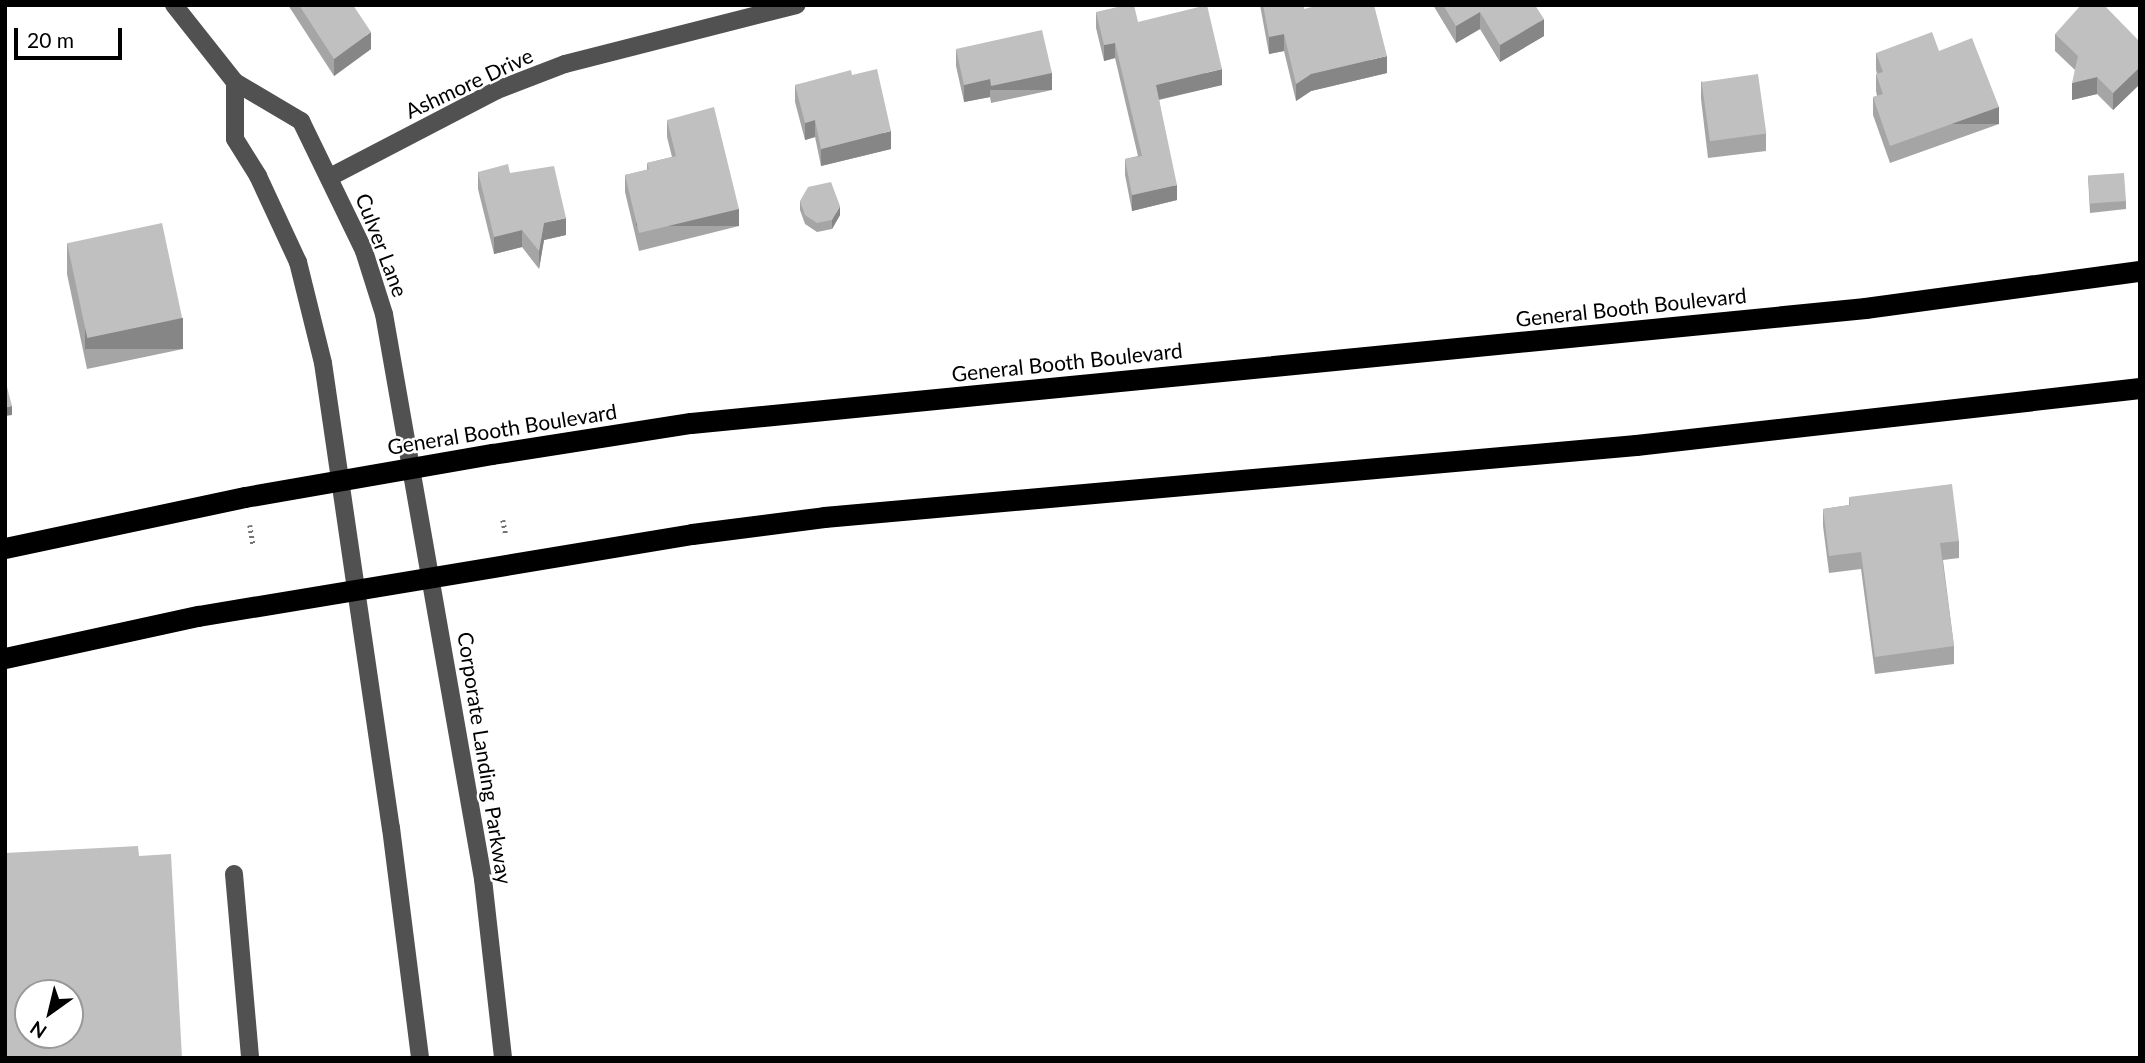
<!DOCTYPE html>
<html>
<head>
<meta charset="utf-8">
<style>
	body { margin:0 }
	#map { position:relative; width:2145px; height:1063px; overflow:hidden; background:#fff; font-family:Lato,sans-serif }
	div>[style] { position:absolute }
	.path>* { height:4.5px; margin-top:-2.25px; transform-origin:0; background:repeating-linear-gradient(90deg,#737373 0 2px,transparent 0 5.5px) }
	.minor>* { height:18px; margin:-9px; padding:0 9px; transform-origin:9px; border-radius:9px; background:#515151 }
	.highway>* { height:21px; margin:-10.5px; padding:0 10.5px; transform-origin:10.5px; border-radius:10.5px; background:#000 }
	.wall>* { inset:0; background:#a5a5a5 }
	.shaded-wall>* { inset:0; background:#868686; transform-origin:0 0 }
	.building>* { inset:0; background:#c0c0c0; transform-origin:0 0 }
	span { translate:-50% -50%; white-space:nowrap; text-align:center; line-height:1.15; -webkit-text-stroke:5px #fff; paint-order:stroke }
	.street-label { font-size:21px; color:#000 }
	.frame { position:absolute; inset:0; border:7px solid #000; pointer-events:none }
	.north { position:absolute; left:14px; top:979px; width:70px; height:70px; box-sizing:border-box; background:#fff; border:2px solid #999; border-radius:50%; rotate:214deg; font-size:19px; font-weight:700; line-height:28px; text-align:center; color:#000 }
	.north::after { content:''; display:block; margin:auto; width:24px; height:32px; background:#000; clip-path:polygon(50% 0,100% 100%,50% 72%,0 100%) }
	.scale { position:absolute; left:14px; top:28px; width:108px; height:32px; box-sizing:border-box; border:4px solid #000; border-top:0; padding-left:9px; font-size:21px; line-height:24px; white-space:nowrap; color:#000; -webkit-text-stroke:5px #fff; paint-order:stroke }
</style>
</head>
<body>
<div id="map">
	<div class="path">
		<i style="left:503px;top:520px;width:16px;rotate:79deg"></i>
		<i style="left:250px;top:525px;width:20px;rotate:81deg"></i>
	</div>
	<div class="minor">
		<i style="left:174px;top:5px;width:98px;rotate:51.6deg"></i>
		<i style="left:235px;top:82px;width:77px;rotate:30.6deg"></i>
		<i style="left:301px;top:121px;width:144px;rotate:64.1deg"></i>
		<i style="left:364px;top:251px;width:66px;rotate:72.4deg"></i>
		<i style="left:384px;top:314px;width:574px;rotate:80.06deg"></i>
		<i style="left:483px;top:879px;width:180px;rotate:83.6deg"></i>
		<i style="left:235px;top:82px;width:57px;rotate:90deg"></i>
		<i style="left:235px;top:139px;width:44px;rotate:58.1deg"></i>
		<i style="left:258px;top:176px;width:95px;rotate:65.1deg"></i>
		<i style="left:298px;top:262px;width:104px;rotate:76.1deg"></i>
		<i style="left:323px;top:363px;width:470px;rotate:81.7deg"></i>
		<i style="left:391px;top:828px;width:232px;rotate:82.8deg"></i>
		<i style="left:330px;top:177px;width:188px;rotate:-27.5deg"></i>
		<i style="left:497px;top:90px;width:73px;rotate:-20.9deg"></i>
		<i style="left:565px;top:64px;width:239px;rotate:-14.3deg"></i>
		<i style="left:234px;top:874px;width:185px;rotate:85deg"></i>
	</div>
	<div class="highway">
		<i style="left:5px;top:548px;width:245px;rotate:-12deg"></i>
		<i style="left:245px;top:497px;width:251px;rotate:-9.9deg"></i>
		<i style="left:492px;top:454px;width:201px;rotate:-8.9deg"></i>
		<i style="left:691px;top:423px;width:1180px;rotate:-5.59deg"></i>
		<i style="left:1865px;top:308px;width:277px;rotate:-7.7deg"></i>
		<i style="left:5px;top:658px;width:198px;rotate:-12.3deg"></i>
		<i style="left:198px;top:616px;width:501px;rotate:-9.42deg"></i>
		<i style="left:692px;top:534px;width:133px;rotate:-7.3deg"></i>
		<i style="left:824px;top:517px;width:815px;rotate:-5.07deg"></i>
		<i style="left:1636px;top:445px;width:507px;rotate:-6.45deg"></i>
	</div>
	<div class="wall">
		<i style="clip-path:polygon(288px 5px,353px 5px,371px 49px,334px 76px)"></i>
		<i style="clip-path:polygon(1260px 5px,1303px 5px,1304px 9px,1387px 73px,1311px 91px,1296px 101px,1284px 51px,1269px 54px)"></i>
		<i style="clip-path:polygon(1433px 5px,1535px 5px,1544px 36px,1500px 62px,1480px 29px,1456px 43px)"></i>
		<i style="clip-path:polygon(1096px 12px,1138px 22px,1222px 85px,1159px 100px,1177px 200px,1132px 211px,1125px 175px,1125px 159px,1138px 156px,1115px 58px,1104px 61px,1096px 28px)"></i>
		<i style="clip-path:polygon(2055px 34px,2140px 42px,2140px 84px,2113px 110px,2097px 94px,2072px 100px,2075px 70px,2055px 51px)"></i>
		<i style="clip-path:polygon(956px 49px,1052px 90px,991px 103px,990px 97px,964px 102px,956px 66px)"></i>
		<i style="clip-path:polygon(1939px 51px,1999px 124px,1890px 163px,1873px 115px,1873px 97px,1877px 96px,1876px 91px,1876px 74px,1877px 74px,1876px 70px,1876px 53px)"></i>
		<i style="clip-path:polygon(852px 75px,891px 149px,821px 166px,815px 137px,805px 140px,795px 102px,795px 85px)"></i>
		<i style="clip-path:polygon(1701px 81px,1766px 133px,1766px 151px,1708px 158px,1701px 99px)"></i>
		<i style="clip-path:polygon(667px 120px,739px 226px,639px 251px,625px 192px,625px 175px,647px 170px,647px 163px,672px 157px,667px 137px)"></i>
		<i style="clip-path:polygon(478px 172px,510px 173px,566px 235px,544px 240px,539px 269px,522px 247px,494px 254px,478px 189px)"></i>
		<i style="clip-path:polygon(2088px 176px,2126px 201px,2126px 209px,2090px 213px)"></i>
		<i style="clip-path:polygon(800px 201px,840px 215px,832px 229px,817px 232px,805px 224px,800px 210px)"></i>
		<i style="clip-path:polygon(67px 243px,183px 349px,87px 369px,67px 274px)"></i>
		<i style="clip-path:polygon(1849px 497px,1959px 541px,1959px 558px,1943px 560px,1954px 646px,1954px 664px,1875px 674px,1861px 569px,1829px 573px,1823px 526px,1823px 509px,1849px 505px)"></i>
	</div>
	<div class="shaded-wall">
		<i style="clip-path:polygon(1480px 12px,1480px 29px,1456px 43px,1456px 26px)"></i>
		<i style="clip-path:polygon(1544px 19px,1544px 36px,1500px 62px,1500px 45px)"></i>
		<i style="clip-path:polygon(371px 32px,371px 49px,334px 76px,334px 59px)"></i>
		<i style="clip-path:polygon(1284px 34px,1284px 51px,1269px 54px,1269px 37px)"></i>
		<i style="clip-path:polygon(1115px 43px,1115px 58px,1104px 61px,1104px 45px)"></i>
		<i style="clip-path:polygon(1387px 56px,1387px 73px,1311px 91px,1296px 101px,1296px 84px,1311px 74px)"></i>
		<i style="clip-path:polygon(2140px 67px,2140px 84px,2113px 110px,2113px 93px)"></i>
		<i style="clip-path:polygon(1222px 69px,1222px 85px,1156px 100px,1156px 85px)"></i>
		<i style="left:1052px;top:73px;width:17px;height:62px;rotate:90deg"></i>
		<i style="clip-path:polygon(2097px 77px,2097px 94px,2072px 100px,2072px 83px)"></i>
		<i style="clip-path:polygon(990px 79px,990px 97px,964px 102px,964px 85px)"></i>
		<i style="left:1999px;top:107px;width:17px;height:116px;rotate:90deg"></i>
		<i style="clip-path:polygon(815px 120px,815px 137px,805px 140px,805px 123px)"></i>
		<i style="clip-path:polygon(891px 131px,891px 149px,821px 166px,821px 149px)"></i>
		<i style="clip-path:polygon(1177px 185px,1177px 200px,1132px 211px,1132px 195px)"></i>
		<i style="clip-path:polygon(840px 206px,840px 215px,832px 229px,832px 220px)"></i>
		<i style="left:739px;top:209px;width:17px;height:103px;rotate:90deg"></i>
		<i style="clip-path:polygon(566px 218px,566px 235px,544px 240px,539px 269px,539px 251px,544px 223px)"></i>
		<i style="clip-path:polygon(522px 230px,522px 247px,494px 254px,494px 237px)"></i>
		<i style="left:183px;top:318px;width:31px;height:98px;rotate:90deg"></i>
		<i style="clip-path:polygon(12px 406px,12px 415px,5px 416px,5px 407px)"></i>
	</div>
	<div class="building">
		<i style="clip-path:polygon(299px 5px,353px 5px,371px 32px,334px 59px)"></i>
		<i style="clip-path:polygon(1126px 5px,1134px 5px,1138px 22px,1207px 5px,1222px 69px,1156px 85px,1177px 185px,1132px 195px,1125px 159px,1142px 156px,1115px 43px,1104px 45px,1096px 12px)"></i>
		<i style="clip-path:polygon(1263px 5px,1303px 5px,1304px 9px,1319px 5px,1374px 5px,1387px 56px,1311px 74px,1296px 84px,1284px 34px,1269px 37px)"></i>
		<i style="clip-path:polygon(1443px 5px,1535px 5px,1544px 19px,1500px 45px,1480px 12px,1456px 26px)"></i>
		<i style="clip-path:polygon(2081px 5px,2104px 5px,2140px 42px,2140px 67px,2113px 93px,2097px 77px,2072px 83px,2078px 56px,2055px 34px)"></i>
		<i style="clip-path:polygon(1042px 30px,1052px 73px,991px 86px,990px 79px,964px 85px,956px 49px)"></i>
		<i style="clip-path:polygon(1932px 32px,1939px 51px,1972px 38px,1999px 107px,1890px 146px,1873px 97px,1883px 94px,1876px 74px,1883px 72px,1876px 53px)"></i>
		<i style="clip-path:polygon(877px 69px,891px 131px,821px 149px,815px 120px,805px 123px,795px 85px,851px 70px,852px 75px)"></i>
		<i style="left:1758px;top:74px;width:60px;height:57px;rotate:82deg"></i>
		<i style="clip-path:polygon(714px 107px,739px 209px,639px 233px,625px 175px,649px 169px,647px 163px,676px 156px,667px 120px)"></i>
		<i style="clip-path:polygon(508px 164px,510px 173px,554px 166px,566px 218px,544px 223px,539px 251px,522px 230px,494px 237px,478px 172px)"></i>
		<i style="left:2124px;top:173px;width:28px;height:36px;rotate:86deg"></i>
		<i style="clip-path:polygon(831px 182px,840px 206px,832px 220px,817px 223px,805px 215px,800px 201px,808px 187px)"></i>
		<i style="left:162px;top:223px;width:97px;height:97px;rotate:78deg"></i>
		<i style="clip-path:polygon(5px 379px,12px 406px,5px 407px)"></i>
		<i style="clip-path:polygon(1952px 484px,1959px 541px,1940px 543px,1954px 646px,1875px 657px,1861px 552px,1829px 556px,1823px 509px,1850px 505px,1849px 497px)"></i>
		<i style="clip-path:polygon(evenodd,138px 846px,139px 856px,171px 854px,182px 1058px,5px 1058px,5px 853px,138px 846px,28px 993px,70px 993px,70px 1035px,28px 1035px,28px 993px)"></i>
	</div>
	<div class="street-label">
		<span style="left:469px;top:83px;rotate:-25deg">Ashmore Drive</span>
		<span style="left:382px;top:245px;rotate:69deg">Culver Lane</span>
		<span style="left:1631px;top:307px;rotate:-6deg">General Booth Boulevard</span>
		<span style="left:1067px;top:362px;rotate:-6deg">General Booth Boulevard</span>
		<span style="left:502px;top:429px;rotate:-9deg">General Booth Boulevard</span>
		<span style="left:485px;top:758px;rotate:81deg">Corporate Landing Parkway</span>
	</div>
	<div class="frame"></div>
	<div class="north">N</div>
	<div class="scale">20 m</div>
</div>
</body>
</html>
